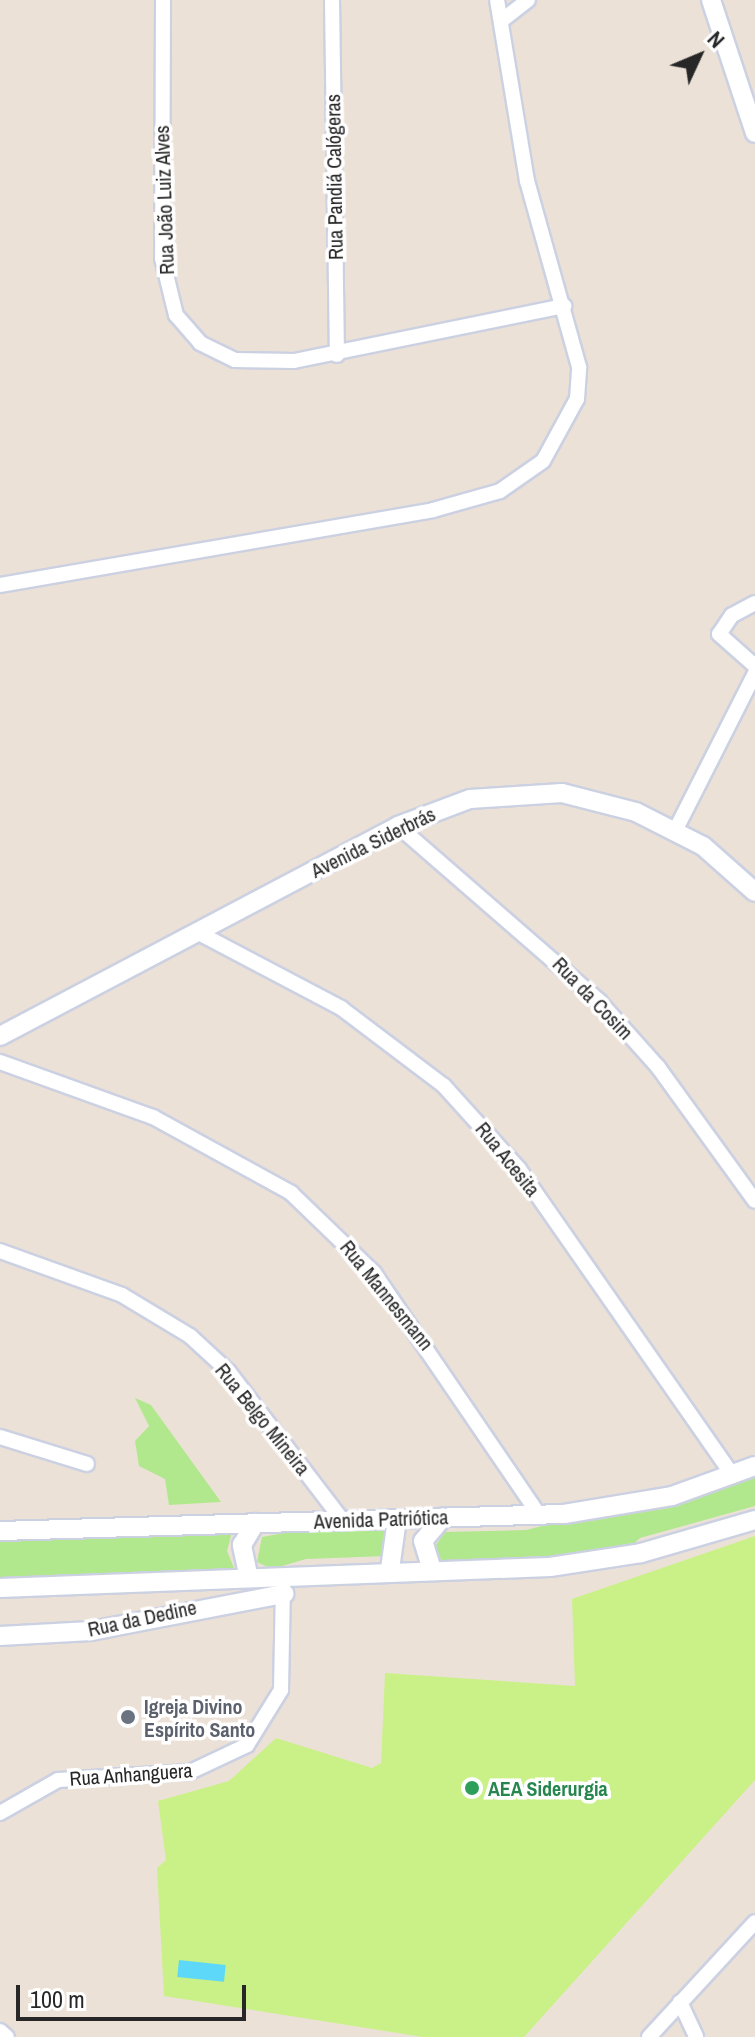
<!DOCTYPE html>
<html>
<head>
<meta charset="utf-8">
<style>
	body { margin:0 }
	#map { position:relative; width:755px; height:2037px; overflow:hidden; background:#ece1d7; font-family:"Archivo Narrow",sans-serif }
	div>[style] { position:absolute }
	.green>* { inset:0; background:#b1e88d }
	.pitch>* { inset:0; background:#caf187 }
	.water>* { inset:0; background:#5ed8f9; transform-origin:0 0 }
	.roads { filter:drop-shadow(2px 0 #ccd1e2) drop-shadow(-2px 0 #ccd1e2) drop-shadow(0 2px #ccd1e2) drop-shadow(0 -2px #ccd1e2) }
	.street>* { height:14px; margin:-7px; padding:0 7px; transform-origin:7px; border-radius:7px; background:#fff }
	.secondary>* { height:18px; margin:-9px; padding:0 9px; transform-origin:9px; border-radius:9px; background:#fff }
	.dots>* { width:22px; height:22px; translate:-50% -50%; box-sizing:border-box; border:4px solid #fff; border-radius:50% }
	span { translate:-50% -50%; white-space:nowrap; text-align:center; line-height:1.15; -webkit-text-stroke:7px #fff; paint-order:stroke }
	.street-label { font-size:20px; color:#272727 }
	.worship-label { font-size:20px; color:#5b616d; font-weight:700 }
	.left { translate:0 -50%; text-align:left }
	.leisure-label { font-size:20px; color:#27864d; font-weight:700 }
	.north { position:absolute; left:659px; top:16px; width:80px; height:80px; -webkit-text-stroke:6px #fff; paint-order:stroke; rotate:46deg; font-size:22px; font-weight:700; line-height:32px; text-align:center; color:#272727 }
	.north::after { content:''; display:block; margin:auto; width:28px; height:36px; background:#272727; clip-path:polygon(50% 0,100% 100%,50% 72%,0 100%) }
	.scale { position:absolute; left:16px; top:1985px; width:230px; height:36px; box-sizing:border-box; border:4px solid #272727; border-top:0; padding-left:10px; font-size:24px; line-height:28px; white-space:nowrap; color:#272727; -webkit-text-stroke:6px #fff; paint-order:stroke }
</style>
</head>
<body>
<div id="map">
	<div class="green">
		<i style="clip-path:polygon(135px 1398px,151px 1405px,221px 1502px,169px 1505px,165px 1479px,139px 1466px,135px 1441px,149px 1426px)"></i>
		<i style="clip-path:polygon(755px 1473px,755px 1506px,640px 1538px,626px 1551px,474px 1562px,442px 1561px,434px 1548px,445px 1532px,526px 1530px)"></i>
		<i style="clip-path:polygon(300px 1530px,388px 1530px,387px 1556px,306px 1559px,272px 1569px,257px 1562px,262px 1537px)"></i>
		<i style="clip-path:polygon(232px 1532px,227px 1551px,234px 1568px,0 1580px,0 1542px)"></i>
	</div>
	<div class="pitch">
		<i style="clip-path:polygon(755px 1536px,755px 1780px,524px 2037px,423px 2037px,164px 1996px,157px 1868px,166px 1860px,158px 1801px,229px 1781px,276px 1738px,372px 1768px,381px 1763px,385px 1673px,575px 1686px,572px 1599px)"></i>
	</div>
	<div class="water">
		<i style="left:179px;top:1960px;width:47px;height:17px;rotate:6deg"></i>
	</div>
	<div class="roads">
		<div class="street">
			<i style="left:163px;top:0;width:258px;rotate:90.2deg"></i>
			<i style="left:162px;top:258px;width:59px;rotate:76.2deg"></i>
			<i style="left:176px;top:315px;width:37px;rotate:49deg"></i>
			<i style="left:200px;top:343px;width:39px;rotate:26deg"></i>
			<i style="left:235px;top:360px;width:59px;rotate:1deg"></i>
			<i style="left:294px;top:361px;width:276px;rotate:-11.5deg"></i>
			<i style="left:332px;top:0;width:355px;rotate:89.2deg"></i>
			<i style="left:505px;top:18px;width:29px;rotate:-38deg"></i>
			<i style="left:0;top:585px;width:439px;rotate:-9.8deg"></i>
			<i style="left:433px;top:510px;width:70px;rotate:-15.8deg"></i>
			<i style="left:500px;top:491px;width:52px;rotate:-34.9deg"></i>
			<i style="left:543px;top:461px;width:71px;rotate:-61.3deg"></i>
			<i style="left:577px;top:399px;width:32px;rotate:-86deg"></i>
			<i style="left:579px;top:367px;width:193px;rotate:-105.6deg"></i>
			<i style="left:527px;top:181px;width:183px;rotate:-99.4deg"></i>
			<i style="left:755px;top:603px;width:26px;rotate:152deg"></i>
			<i style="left:732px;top:615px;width:23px;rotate:124deg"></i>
			<i style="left:719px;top:634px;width:48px;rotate:41.6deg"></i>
			<i style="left:398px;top:826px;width:267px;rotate:41deg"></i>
			<i style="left:599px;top:1001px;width:89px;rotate:48.2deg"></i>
			<i style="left:658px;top:1067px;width:165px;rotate:54.1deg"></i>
			<i style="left:676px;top:829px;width:175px;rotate:-63.1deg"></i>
			<i style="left:197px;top:932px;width:163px;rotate:27.8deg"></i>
			<i style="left:341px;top:1008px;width:129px;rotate:37.1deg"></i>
			<i style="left:444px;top:1086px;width:112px;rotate:47.9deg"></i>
			<i style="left:519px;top:1169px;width:374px;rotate:55.1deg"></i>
			<i style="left:0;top:1062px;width:163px;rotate:19.8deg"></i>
			<i style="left:153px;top:1117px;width:158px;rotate:28.8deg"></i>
			<i style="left:291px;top:1193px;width:115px;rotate:43.9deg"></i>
			<i style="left:374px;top:1273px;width:294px;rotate:55.7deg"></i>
			<i style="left:0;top:1251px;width:130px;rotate:19.8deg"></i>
			<i style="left:122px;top:1295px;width:79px;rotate:31.1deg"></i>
			<i style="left:190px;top:1336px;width:53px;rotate:42.7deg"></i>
			<i style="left:229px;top:1372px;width:186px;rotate:52.6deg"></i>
			<i style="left:0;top:1437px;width:91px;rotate:17.2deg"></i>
			<i style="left:0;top:1813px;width:67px;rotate:-29.6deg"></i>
			<i style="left:58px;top:1780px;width:132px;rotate:-3.5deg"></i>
			<i style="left:190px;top:1772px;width:63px;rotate:-25.3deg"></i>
			<i style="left:247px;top:1745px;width:65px;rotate:-58.3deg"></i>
			<i style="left:281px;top:1690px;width:103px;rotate:-88.9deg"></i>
			<i style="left:680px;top:2002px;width:38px;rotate:65deg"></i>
			<i style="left:0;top:2031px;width:9px;rotate:41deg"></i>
			<i style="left:649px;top:2037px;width:156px;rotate:-47.3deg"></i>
		</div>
		<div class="secondary">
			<i style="left:711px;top:0;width:140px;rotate:71.7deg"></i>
			<i style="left:0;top:1036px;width:450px;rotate:-27.8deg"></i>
			<i style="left:398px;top:826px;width:77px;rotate:-20.6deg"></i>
			<i style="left:470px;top:799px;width:92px;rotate:-3.7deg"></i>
			<i style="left:562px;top:793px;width:76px;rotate:14.4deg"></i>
			<i style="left:636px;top:812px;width:75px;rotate:26.9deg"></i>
			<i style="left:703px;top:846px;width:69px;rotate:41.5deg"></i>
			<i style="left:0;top:1531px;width:564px;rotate:-1.73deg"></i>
			<i style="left:564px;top:1514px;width:109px;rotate:-9.5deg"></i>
			<i style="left:672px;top:1496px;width:88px;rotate:-19.9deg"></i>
			<i style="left:390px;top:1569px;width:50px;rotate:-82deg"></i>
			<i style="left:432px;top:1570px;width:30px;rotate:-107deg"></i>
			<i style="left:423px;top:1541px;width:31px;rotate:-50deg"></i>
			<i style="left:248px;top:1574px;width:30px;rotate:-102deg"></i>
			<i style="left:242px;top:1545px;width:26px;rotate:-59deg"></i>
			<i style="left:0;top:1588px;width:550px;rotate:-2.19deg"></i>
			<i style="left:550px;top:1567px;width:92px;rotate:-8.7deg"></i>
			<i style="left:641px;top:1553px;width:119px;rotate:-16.1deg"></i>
			<i style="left:0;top:1636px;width:91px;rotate:-3.1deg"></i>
			<i style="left:91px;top:1631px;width:197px;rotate:-10.9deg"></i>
		</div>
	</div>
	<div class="dots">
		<i style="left:128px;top:1717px;background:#6b7280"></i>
		<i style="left:472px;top:1788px;background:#2e9e5b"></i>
	</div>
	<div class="street-label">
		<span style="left:334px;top:177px;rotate:-91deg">Rua Pandiá Calógeras</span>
		<span style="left:164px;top:200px;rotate:-92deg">Rua João Luiz Alves</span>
		<span style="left:373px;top:842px;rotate:-26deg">Avenida Siderbrás</span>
		<span style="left:593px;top:998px;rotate:46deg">Rua da Cosim</span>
		<span style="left:508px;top:1159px;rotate:51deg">Rua Acesita</span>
		<span style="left:387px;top:1295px;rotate:51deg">Rua Mannesmann</span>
		<span style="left:263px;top:1419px;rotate:51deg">Rua Belgo Mineira</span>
		<span style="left:381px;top:1519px;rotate:-2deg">Avenida Patriótica</span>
		<span style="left:142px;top:1618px;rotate:-12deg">Rua da Dedine</span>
		<span style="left:131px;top:1774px;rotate:-4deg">Rua Anhanguera</span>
	</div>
	<div class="worship-label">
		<span class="left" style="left:144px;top:1718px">Igreja Divino<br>Espírito Santo</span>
	</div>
	<div class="leisure-label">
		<span class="left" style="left:488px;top:1788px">AEA Siderurgia</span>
	</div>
	<div class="north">N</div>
	<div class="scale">100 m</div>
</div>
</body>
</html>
